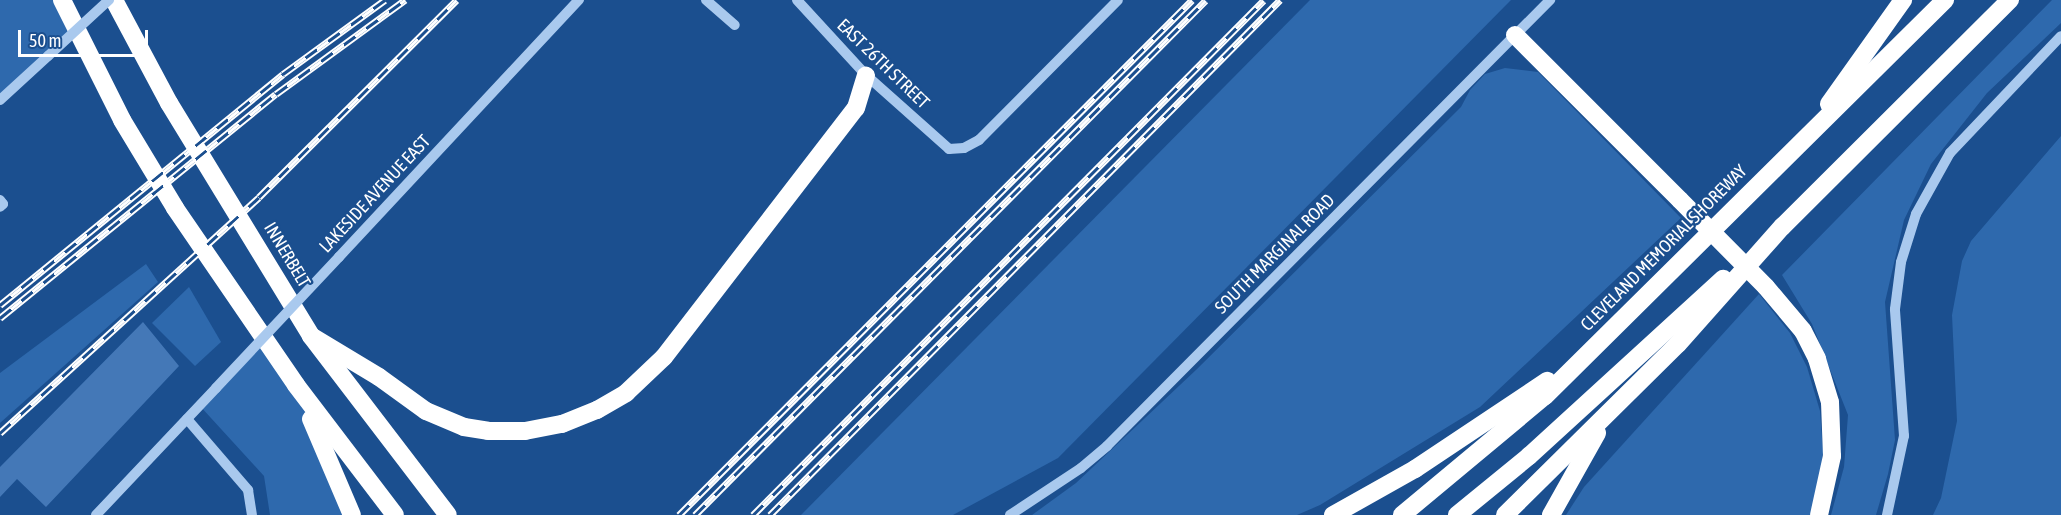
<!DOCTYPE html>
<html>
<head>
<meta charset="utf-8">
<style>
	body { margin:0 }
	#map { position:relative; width:2061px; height:515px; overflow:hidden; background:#1b4f8f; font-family:"Asap Condensed",sans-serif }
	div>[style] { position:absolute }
	.green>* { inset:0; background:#2e69ad }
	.building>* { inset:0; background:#4478b7 }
	.minor>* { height:10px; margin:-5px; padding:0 5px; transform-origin:5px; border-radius:5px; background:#a9c9ee }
	.highway>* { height:18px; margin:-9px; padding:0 9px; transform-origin:9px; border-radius:9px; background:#fff }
	.rail>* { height:7px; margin-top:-3.5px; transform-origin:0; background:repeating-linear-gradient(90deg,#1b4f8f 0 14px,#fff 0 28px); box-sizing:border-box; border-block:2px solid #fff }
	.minor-bridge>* { height:10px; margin:-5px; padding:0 5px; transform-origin:5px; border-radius:5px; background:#a9c9ee }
	.highway-bridge>* { height:18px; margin:-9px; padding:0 9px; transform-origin:9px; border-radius:9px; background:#fff }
	span { translate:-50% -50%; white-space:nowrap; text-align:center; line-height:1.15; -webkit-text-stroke:4.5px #1b4f8f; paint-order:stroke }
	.street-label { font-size:18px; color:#fff }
	.scale { position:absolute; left:18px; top:30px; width:130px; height:27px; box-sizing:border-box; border:3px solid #fff; border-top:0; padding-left:8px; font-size:18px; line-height:21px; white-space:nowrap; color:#fff; -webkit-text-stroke:4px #1b4f8f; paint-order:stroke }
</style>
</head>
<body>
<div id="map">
	<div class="green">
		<i style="clip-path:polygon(0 0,62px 0,77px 29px,0 100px)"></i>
		<i style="clip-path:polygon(1310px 0,1511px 0,1058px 458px,953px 515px,801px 515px)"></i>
		<i style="clip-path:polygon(2052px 0,2061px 0,2061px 23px,1987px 93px,1931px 164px,1904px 220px,1885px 302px,1895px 440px,1888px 474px,1876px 515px,1831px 515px,1844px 467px,1848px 415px,1812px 324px,1782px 275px)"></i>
		<i style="clip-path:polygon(1505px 68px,1538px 72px,1681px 218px,1480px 407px,1320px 505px,1297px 515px,1032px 515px,1076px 483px,1197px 369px,1461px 107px,1470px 90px,1485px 74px)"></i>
		<i style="clip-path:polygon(2061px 136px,2061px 515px,1933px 515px,1941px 498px,1957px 421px,1952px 315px,1962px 261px,1971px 241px)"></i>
		<i style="clip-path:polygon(146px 264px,158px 282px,0 423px,0 373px)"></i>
		<i style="clip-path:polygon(189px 287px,221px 342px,195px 366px,152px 323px)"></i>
		<i style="clip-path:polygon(1759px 294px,1790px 333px,1807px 367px,1820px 411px,1823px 452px,1816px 507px,1811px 515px,1566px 515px,1584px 487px)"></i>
		<i style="clip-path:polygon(260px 342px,296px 385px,352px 515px,270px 515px,264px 476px,200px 406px)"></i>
	</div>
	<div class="building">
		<i style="clip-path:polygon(143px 322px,179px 366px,46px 507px,17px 479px,0 497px,0 467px)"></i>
	</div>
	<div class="minor">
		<i style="left:706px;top:0;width:38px;rotate:41deg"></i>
		<i style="left:797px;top:0;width:102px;rotate:47.4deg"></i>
		<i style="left:866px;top:75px;width:111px;rotate:41.7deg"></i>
		<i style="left:949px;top:149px;width:15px;rotate:-4deg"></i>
		<i style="left:964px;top:148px;width:17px;rotate:-28deg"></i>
		<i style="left:979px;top:140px;width:197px;rotate:-45.2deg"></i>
		<i style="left:0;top:100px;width:65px;rotate:-42.5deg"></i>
		<i style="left:0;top:200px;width:5px;rotate:53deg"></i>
		<i style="left:3px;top:204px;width:4px;rotate:135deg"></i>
		<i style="left:339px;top:257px;width:352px;rotate:-47deg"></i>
		<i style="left:187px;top:419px;width:94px;rotate:49.3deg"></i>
		<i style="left:248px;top:490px;width:25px;rotate:81deg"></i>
		<i style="left:96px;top:515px;width:175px;rotate:-46.6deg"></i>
		<i style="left:1010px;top:515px;width:85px;rotate:-33.5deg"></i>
		<i style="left:1081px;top:468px;width:34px;rotate:-40deg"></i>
		<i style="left:1107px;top:446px;width:629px;rotate:-45.19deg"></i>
		<i style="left:1887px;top:515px;width:81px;rotate:-77.9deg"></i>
		<i style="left:1904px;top:436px;width:127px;rotate:-94.1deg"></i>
		<i style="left:1895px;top:309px;width:47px;rotate:-82.7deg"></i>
		<i style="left:1901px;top:262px;width:50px;rotate:-72.6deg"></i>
		<i style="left:1916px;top:214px;width:70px;rotate:-60.9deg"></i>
		<i style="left:1950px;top:153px;width:161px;rotate:-46.5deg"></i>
	</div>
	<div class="highway">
		<i style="left:62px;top:0;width:134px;rotate:63.4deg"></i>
		<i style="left:122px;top:120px;width:103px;rotate:58.9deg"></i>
		<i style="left:175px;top:208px;width:214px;rotate:55.6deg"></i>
		<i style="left:296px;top:385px;width:163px;rotate:52.7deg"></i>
		<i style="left:114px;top:0;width:117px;rotate:61.9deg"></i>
		<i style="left:169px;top:103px;width:273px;rotate:58.6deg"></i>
		<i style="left:311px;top:336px;width:225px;rotate:52.6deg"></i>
		<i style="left:1515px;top:35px;width:233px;rotate:45deg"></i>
		<i style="left:1829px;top:104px;width:128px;rotate:-54.6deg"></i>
		<i style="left:1766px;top:287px;width:57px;rotate:49.9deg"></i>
		<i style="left:1803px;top:331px;width:31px;rotate:63deg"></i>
		<i style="left:1817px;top:359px;width:45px;rotate:73.2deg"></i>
		<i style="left:1830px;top:402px;width:54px;rotate:87.9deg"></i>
		<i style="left:1832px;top:456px;width:60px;rotate:102.4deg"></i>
		<i style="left:311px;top:336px;width:79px;rotate:31.1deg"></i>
		<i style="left:379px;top:377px;width:58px;rotate:35.9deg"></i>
		<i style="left:426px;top:411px;width:41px;rotate:22.8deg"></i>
		<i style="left:464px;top:427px;width:24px;rotate:9deg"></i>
		<i style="left:488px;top:431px;width:37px"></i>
		<i style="left:525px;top:431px;width:38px;rotate:-11deg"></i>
		<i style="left:562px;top:424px;width:38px;rotate:-22deg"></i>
		<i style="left:597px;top:410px;width:34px;rotate:-30deg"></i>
		<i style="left:626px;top:393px;width:52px;rotate:-43.5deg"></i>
		<i style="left:664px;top:357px;width:314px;rotate:-52.4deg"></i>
		<i style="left:856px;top:108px;width:34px;rotate:-73deg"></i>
		<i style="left:311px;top:419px;width:104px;rotate:66.9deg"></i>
		<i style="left:1333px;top:515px;width:94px;rotate:-29.3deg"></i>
		<i style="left:1415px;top:469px;width:159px;rotate:-33.7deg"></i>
		<i style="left:1402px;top:515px;width:186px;rotate:-39.8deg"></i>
		<i style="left:1545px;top:396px;width:563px;rotate:-44.71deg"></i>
		<i style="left:1457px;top:515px;width:93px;rotate:-39.3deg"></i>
		<i style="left:1529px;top:456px;width:263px;rotate:-42.4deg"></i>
		<i style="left:1505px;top:515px;width:243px;rotate:-44.7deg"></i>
		<i style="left:1678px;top:344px;width:157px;rotate:-48.4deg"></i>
		<i style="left:1782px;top:227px;width:322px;rotate:-44.9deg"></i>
		<i style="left:1551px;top:515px;width:94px;rotate:-60.7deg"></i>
	</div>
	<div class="rail">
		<i style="left:0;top:305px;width:365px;rotate:-39.2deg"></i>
		<i style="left:283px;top:74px;width:126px;rotate:-36deg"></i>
		<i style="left:0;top:318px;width:355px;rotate:-39.1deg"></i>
		<i style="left:276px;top:94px;width:160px;rotate:-36.1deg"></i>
		<i style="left:0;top:433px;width:350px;rotate:-42.3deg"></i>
		<i style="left:259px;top:197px;width:279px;rotate:-44.9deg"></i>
		<i style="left:679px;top:515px;width:727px;rotate:-45.11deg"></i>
		<i style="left:695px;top:515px;width:725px;rotate:-45.22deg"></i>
		<i style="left:753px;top:515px;width:725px;rotate:-45.22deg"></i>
		<i style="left:770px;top:515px;width:725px;rotate:-45.28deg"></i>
	</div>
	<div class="minor-bridge">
		<i style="left:48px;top:56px;width:83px;rotate:-42.6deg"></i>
		<i style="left:216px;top:388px;width:180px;rotate:-46.8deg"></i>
	</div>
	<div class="highway-bridge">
		<i style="left:1680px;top:200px;width:122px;rotate:45.3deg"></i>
	</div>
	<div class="street-label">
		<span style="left:883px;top:64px;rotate:44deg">EAST 26TH STREET</span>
		<span style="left:375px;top:194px;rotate:-47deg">LAKESIDE AVENUE EAST</span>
		<span style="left:1664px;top:248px;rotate:-45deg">CLEVELAND MEMORIAL SHOREWAY</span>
		<span style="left:1275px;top:254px;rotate:-45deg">SOUTH MARGINAL ROAD</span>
		<span style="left:287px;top:255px;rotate:59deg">INNERBELT</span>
	</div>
	<div class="scale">50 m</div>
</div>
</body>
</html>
